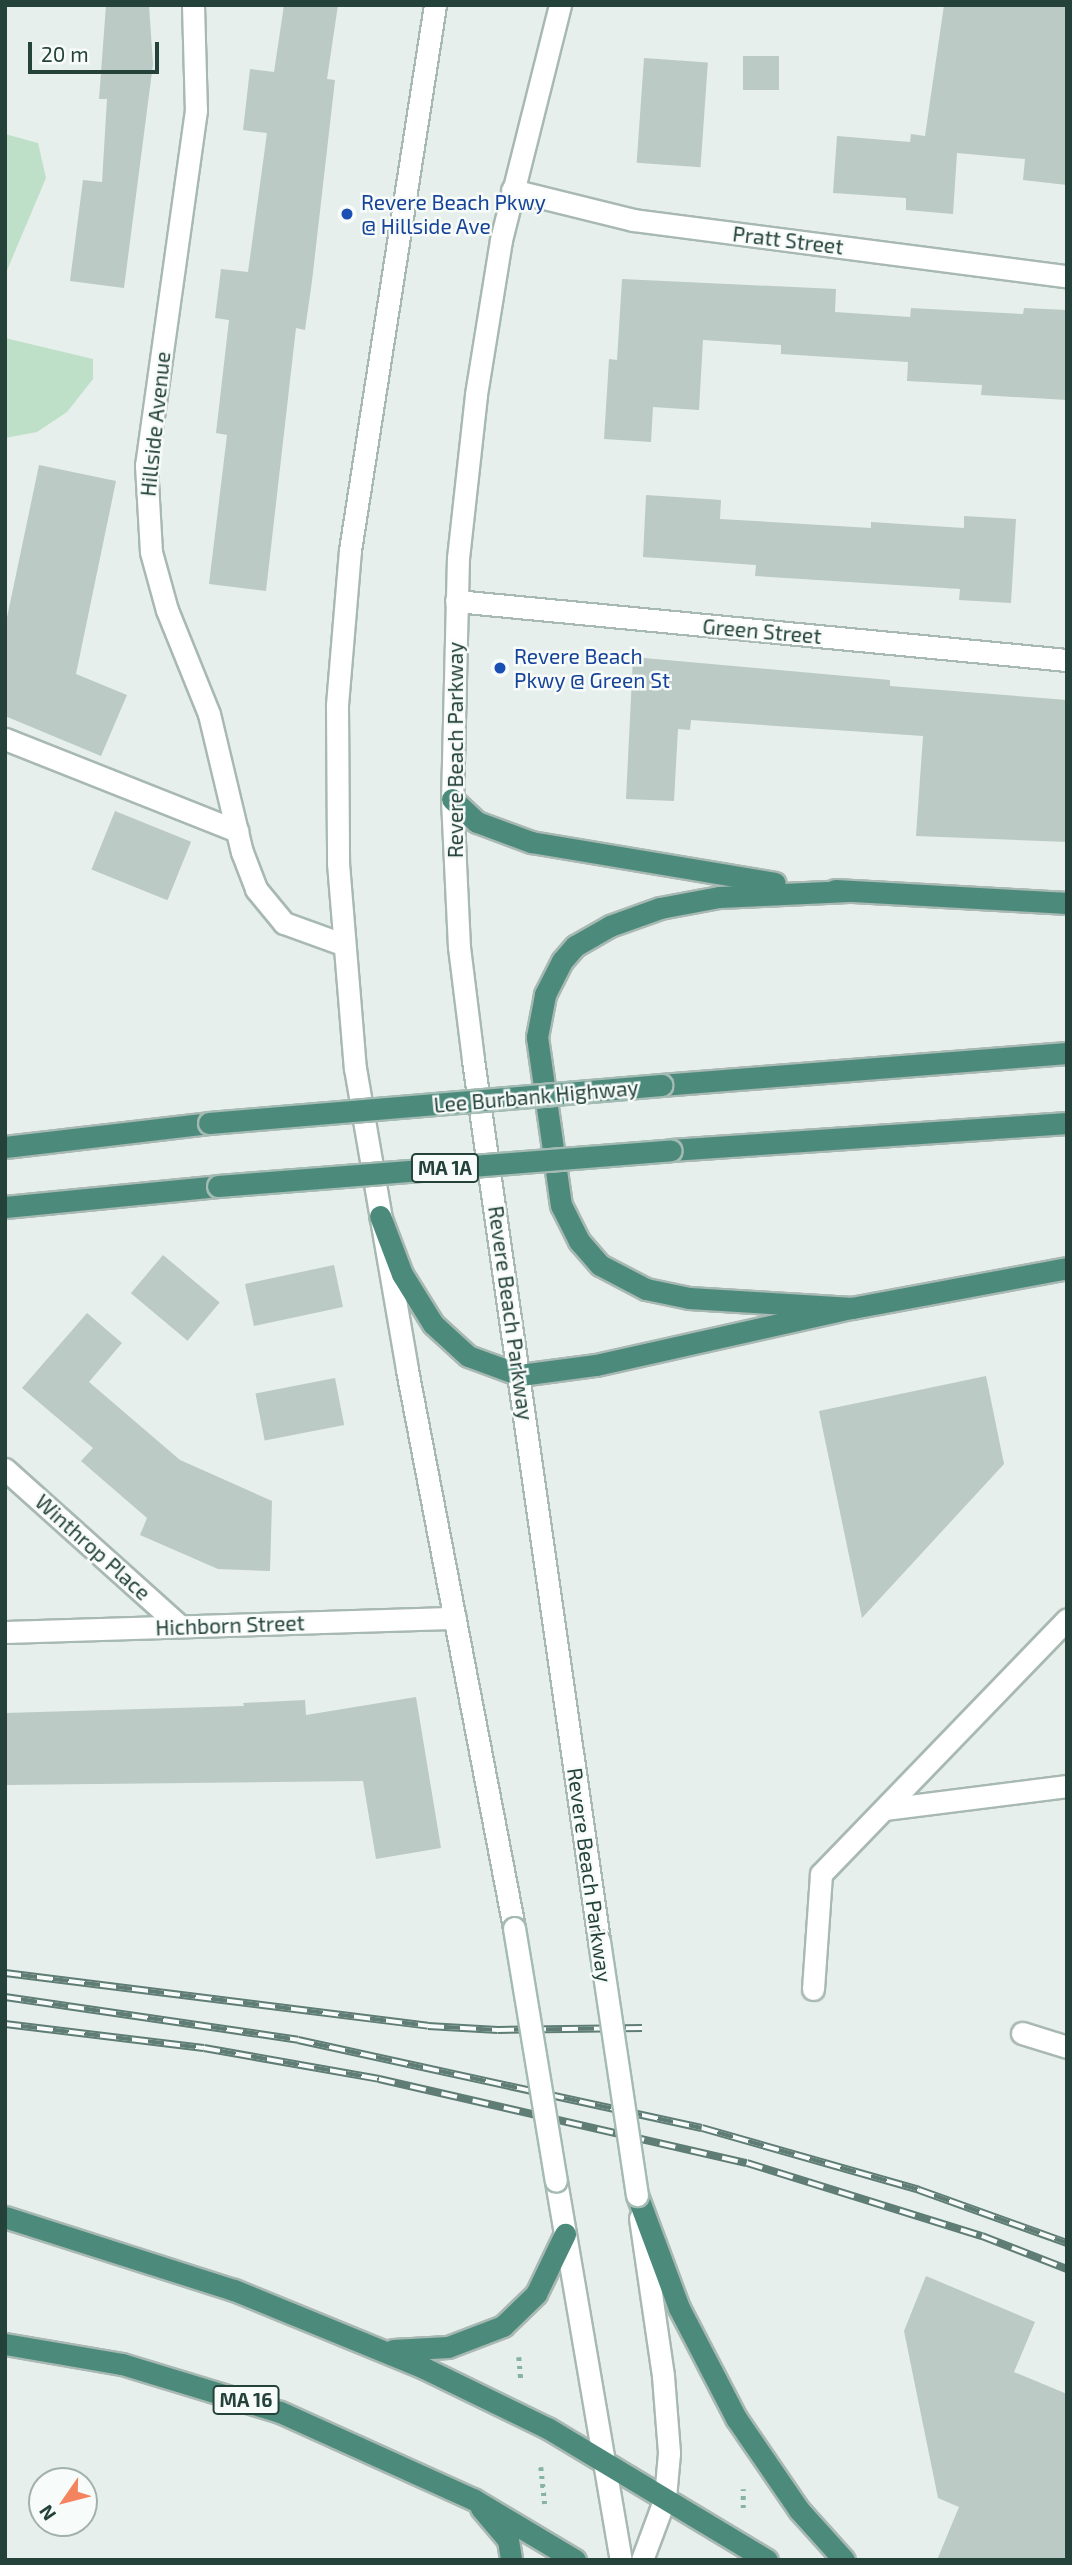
<!DOCTYPE html>
<html>
<head>
<meta charset="utf-8">
<style>
	body { margin:0 }
	#map { position:relative; width:1072px; height:2565px; overflow:hidden; background:#e6efeb; font-family:"Exo 2",sans-serif }
	div>[style] { position:absolute }
	.green>* { inset:0; background:#bfe0c8 }
	.building>* { inset:0; background:#bbcac4; transform-origin:0 0 }
	.path>* { height:4.5px; margin-top:-2.25px; transform-origin:0; background:repeating-linear-gradient(90deg,#86b3a5 0 3.5px,transparent 0 8.5px) }
	.roads { filter:drop-shadow(2px 0 #a8b8b2) drop-shadow(-2px 0 #a8b8b2) drop-shadow(0 2px #a8b8b2) drop-shadow(0 -2px #a8b8b2) }
	.service>* { height:21px; margin:-10.5px; padding:0 10.5px; transform-origin:10.5px; border-radius:10.5px; background:#fff }
	.minor>* { height:21px; margin:-10.5px; padding:0 10.5px; transform-origin:10.5px; border-radius:10.5px; background:#fff }
	.secondary>* { height:21px; margin:-10.5px; padding:0 10.5px; transform-origin:10.5px; border-radius:10.5px; background:#fff }
	.trunk>* { height:21px; margin:-10.5px; padding:0 10.5px; transform-origin:10.5px; border-radius:10.5px; background:#4c8a7c }
	.rail>* { height:8px; margin-top:-4px; transform-origin:0; background:repeating-linear-gradient(90deg,#f7fbf9 0 16px,#5f7d75 0 32px); box-sizing:border-box; border-block:2px solid #5f7d75 }
	.bridges { filter:drop-shadow(2px 0 #a4bbb3) drop-shadow(-2px 0 #a4bbb3) drop-shadow(0 2px #a4bbb3) drop-shadow(0 -2px #a4bbb3) }
	.secondary-bridge>* { height:21px; margin:-10.5px; padding:0 10.5px; transform-origin:10.5px; border-radius:10.5px; background:#fff }
	.trunk-bridge>* { height:21px; margin:-10.5px; padding:0 10.5px; transform-origin:10.5px; border-radius:10.5px; background:#4c8a7c }
	.dots>* { width:19px; height:19px; translate:-50% -50%; box-sizing:border-box; border:4px solid #f7fbf9; border-radius:50% }
	span { translate:-50% -50%; white-space:nowrap; text-align:center; line-height:1.15; -webkit-text-stroke:5px #f7fbf9; paint-order:stroke }
	.shield-label span { padding:2px 5px; background:#f7fbf9; border:2px solid; border-radius:5px; -webkit-text-stroke-width:0 }
	.shield-label { font-size:19px; color:#24423a; font-weight:700 }
	.transit-label { font-size:21px; color:#164399 }
	.left { translate:0 -50%; text-align:left }
	.street-label { font-size:21px; color:#24423a }
	.frame { position:absolute; inset:0; border:7px solid #24423a; pointer-events:none }
	.north { position:absolute; left:28px; top:2467px; width:70px; height:70px; box-sizing:border-box; background:#f7fbf9; border:2px solid #a3b1ad; border-radius:50%; rotate:235deg; font-size:19px; font-weight:700; line-height:28px; text-align:center; color:#24423a }
	.north::after { content:''; display:block; margin:auto; width:24px; height:32px; background:#f4845f; clip-path:polygon(50% 0,100% 100%,50% 72%,0 100%) }
	.scale { position:absolute; left:28px; top:42px; width:131px; height:32px; box-sizing:border-box; border:4px solid #24423a; border-top:0; padding-left:9px; font-size:21px; line-height:24px; white-space:nowrap; color:#24423a; -webkit-text-stroke:5px #f7fbf9; paint-order:stroke }
</style>
</head>
<body>
<div id="map">
	<div class="green">
		<i style="clip-path:polygon(5px 134px,38px 143px,46px 178px,5px 275px)"></i>
		<i style="clip-path:polygon(5px 338px,93px 359px,93px 379px,67px 412px,37px 432px,5px 438px)"></i>
	</div>
	<div class="building">
		<i style="clip-path:polygon(106px 5px,149px 5px,153px 64px,124px 288px,70px 281px,83px 180px,102px 182px,107px 99px,99px 99px)"></i>
		<i style="clip-path:polygon(284px 5px,338px 5px,327px 79px,335px 80px,312px 281px,305px 330px,296px 328px,266px 591px,209px 584px,227px 435px,216px 433px,229px 320px,215px 318px,221px 269px,248px 272px,267px 133px,243px 130px,250px 69px,274px 72px)"></i>
		<i style="clip-path:polygon(944px 5px,1067px 5px,1067px 185px,1023px 180px,1025px 159px,957px 153px,953px 214px,906px 210px,906px 198px,833px 193px,837px 136px,910px 142px,911px 134px,925px 136px)"></i>
		<i style="left:743px;top:56px;width:36px;height:34px"></i>
		<i style="left:644px;top:58px;width:64px;height:105px;rotate:4deg"></i>
		<i style="clip-path:polygon(622px 279px,836px 289px,835px 312px,910px 317px,911px 308px,1023px 314px,1024px 308px,1067px 310px,1067px 400px,981px 395px,982px 385px,907px 381px,908px 362px,781px 354px,781px 345px,703px 340px,699px 410px,653px 407px,651px 442px,604px 439px,609px 359px,617px 360px)"></i>
		<i style="clip-path:polygon(39px 465px,116px 481px,76px 674px,127px 695px,101px 756px,5px 716px,5px 627px)"></i>
		<i style="clip-path:polygon(646px 495px,721px 500px,720px 519px,871px 528px,871px 522px,964px 528px,964px 516px,1016px 519px,1011px 603px,959px 600px,960px 589px,755px 576px,756px 565px,643px 557px)"></i>
		<i style="clip-path:polygon(633px 657px,890px 680px,890px 686px,1067px 700px,1067px 842px,916px 836px,923px 736px,691px 720px,690px 730px,678px 729px,674px 801px,626px 799px)"></i>
		<i style="left:115px;top:811px;width:82px;height:63px;rotate:22deg"></i>
		<i style="left:163px;top:1255px;width:74px;height:50px;rotate:40deg"></i>
		<i style="left:334px;top:1265px;width:43px;height:91px;rotate:78deg"></i>
		<i style="clip-path:polygon(87px 1313px,122px 1343px,89px 1382px,180px 1460px,272px 1501px,270px 1571px,218px 1569px,140px 1535px,147px 1518px,81px 1461px,93px 1448px,22px 1388px)"></i>
		<i style="clip-path:polygon(986px 1376px,1004px 1464px,862px 1618px,819px 1411px)"></i>
		<i style="left:335px;top:1378px;width:48px;height:81px;rotate:79deg"></i>
		<i style="clip-path:polygon(416px 1697px,441px 1848px,376px 1859px,363px 1781px,5px 1785px,5px 1713px,244px 1706px,243px 1703px,305px 1700px,306px 1715px)"></i>
		<i style="clip-path:polygon(926px 2276px,1035px 2322px,1014px 2372px,1067px 2394px,1067px 2560px,937px 2560px,959px 2507px,938px 2498px,904px 2331px)"></i>
	</div>
	<div class="path">
		<i style="left:519px;top:2357px;width:23px;rotate:85deg"></i>
		<i style="left:541px;top:2467px;width:37px;rotate:84deg"></i>
		<i style="left:743px;top:2508px;width:19px;rotate:-90deg"></i>
	</div>
	<div class="roads">
		<div class="service">
			<i style="left:5px;top:739px;width:250px;rotate:21.6deg"></i>
			<i style="left:885px;top:1809px;width:183px;rotate:-7.2deg"></i>
			<i style="left:813px;top:1989px;width:115px;rotate:-86deg"></i>
			<i style="left:821px;top:1874px;width:354px;rotate:-46deg"></i>
			<i style="left:1022px;top:2033px;width:47px;rotate:17.3deg"></i>
		</div>
		<div class="minor">
			<i style="left:193px;top:5px;width:105px;rotate:88.4deg"></i>
			<i style="left:196px;top:110px;width:359px;rotate:98deg"></i>
			<i style="left:146px;top:465px;width:87px;rotate:86.7deg"></i>
			<i style="left:151px;top:552px;width:60px;rotate:74.6deg"></i>
			<i style="left:167px;top:610px;width:112px;rotate:68deg"></i>
			<i style="left:209px;top:714px;width:142px;rotate:76.6deg"></i>
			<i style="left:242px;top:852px;width:40px;rotate:69deg"></i>
			<i style="left:256px;top:889px;width:44px;rotate:50.5deg"></i>
			<i style="left:284px;top:923px;width:62px;rotate:19.9deg"></i>
			<i style="left:512px;top:190px;width:125px;rotate:13.9deg"></i>
			<i style="left:633px;top:220px;width:438px;rotate:7.4deg"></i>
			<i style="left:456px;top:601px;width:614px;rotate:5.52deg"></i>
			<i style="left:5px;top:1469px;width:235px;rotate:41.9deg"></i>
			<i style="left:5px;top:1632px;width:450px;rotate:-1.8deg"></i>
		</div>
		<div class="secondary">
			<i style="left:435px;top:5px;width:552px;rotate:98.86deg"></i>
			<i style="left:350px;top:550px;width:157px;rotate:94.8deg"></i>
			<i style="left:337px;top:706px;width:157px;rotate:89.6deg"></i>
			<i style="left:338px;top:863px;width:206px;rotate:85.3deg"></i>
			<i style="left:355px;top:1068px;width:306px;rotate:80.2deg"></i>
			<i style="left:407px;top:1370px;width:568px;rotate:79.14deg"></i>
			<i style="left:560px;top:5px;width:242px;rotate:104.1deg"></i>
			<i style="left:501px;top:240px;width:157px;rotate:99.2deg"></i>
			<i style="left:476px;top:395px;width:163px;rotate:96.3deg"></i>
			<i style="left:458px;top:557px;width:242px;rotate:91.4deg"></i>
			<i style="left:452px;top:799px;width:148px;rotate:87.3deg"></i>
			<i style="left:459px;top:947px;width:114px;rotate:82.9deg"></i>
			<i style="left:473px;top:1060px;width:890px;rotate:81.86deg"></i>
			<i style="left:556px;top:2181px;width:385px;rotate:80.3deg"></i>
			<i style="left:640px;top:2218px;width:160px;rotate:81.7deg"></i>
			<i style="left:663px;top:2376px;width:77px;rotate:85.5deg"></i>
			<i style="left:669px;top:2453px;width:45px;rotate:95.1deg"></i>
			<i style="left:665px;top:2498px;width:66px;rotate:110.4deg"></i>
		</div>
		<div class="trunk">
			<i style="left:452px;top:799px;width:34px;rotate:43deg"></i>
			<i style="left:477px;top:822px;width:58px;rotate:20.3deg"></i>
			<i style="left:531px;top:842px;width:247px;rotate:9.5deg"></i>
			<i style="left:835px;top:890px;width:232px;rotate:3.2deg"></i>
			<i style="left:848px;top:891px;width:129px;rotate:177.3deg"></i>
			<i style="left:719px;top:897px;width:60px;rotate:169.4deg"></i>
			<i style="left:660px;top:908px;width:53px;rotate:160.2deg"></i>
			<i style="left:610px;top:926px;width:40px;rotate:150.3deg"></i>
			<i style="left:575px;top:946px;width:20px;rotate:131deg"></i>
			<i style="left:562px;top:961px;width:38px;rotate:117deg"></i>
			<i style="left:545px;top:995px;width:43px;rotate:100.8deg"></i>
			<i style="left:537px;top:1037px;width:170px;rotate:81.9deg"></i>
			<i style="left:561px;top:1205px;width:40px;rotate:63.4deg"></i>
			<i style="left:579px;top:1241px;width:32px;rotate:49deg"></i>
			<i style="left:600px;top:1265px;width:52px;rotate:27.6deg"></i>
			<i style="left:646px;top:1289px;width:44px;rotate:11.8deg"></i>
			<i style="left:689px;top:1298px;width:163px;rotate:3.5deg"></i>
			<i style="left:661px;top:1085px;width:407px;rotate:-4.5deg"></i>
			<i style="left:5px;top:1147px;width:205px;rotate:-6.7deg"></i>
			<i style="left:671px;top:1150px;width:397px;rotate:-3.9deg"></i>
			<i style="left:5px;top:1207px;width:214px;rotate:-5.6deg"></i>
			<i style="left:380px;top:1216px;width:62px;rotate:69.2deg"></i>
			<i style="left:402px;top:1274px;width:59px;rotate:58.2deg"></i>
			<i style="left:433px;top:1324px;width:47px;rotate:42.4deg"></i>
			<i style="left:468px;top:1356px;width:55px;rotate:20.1deg"></i>
			<i style="left:520px;top:1375px;width:77px;rotate:-7.5deg"></i>
			<i style="left:596px;top:1365px;width:262px;rotate:-12.6deg"></i>
			<i style="left:852px;top:1308px;width:219px;rotate:-10.5deg"></i>
			<i style="left:637px;top:2195px;width:121px;rotate:69.6deg"></i>
			<i style="left:679px;top:2308px;width:124px;rotate:62.6deg"></i>
			<i style="left:736px;top:2418px;width:112px;rotate:55.6deg"></i>
			<i style="left:799px;top:2510px;width:67px;rotate:48deg"></i>
			<i style="left:5px;top:2217px;width:240px;rotate:17.7deg"></i>
			<i style="left:234px;top:2290px;width:205px;rotate:22.3deg"></i>
			<i style="left:424px;top:2368px;width:139px;rotate:26deg"></i>
			<i style="left:549px;top:2429px;width:254px;rotate:31deg"></i>
			<i style="left:5px;top:2344px;width:119px;rotate:9.7deg"></i>
			<i style="left:122px;top:2364px;width:165px;rotate:16.9deg"></i>
			<i style="left:280px;top:2412px;width:212px;rotate:24.3deg"></i>
			<i style="left:473px;top:2499px;width:119px;rotate:30.9deg"></i>
			<i style="left:393px;top:2350px;width:55px;rotate:-3.1deg"></i>
			<i style="left:448px;top:2347px;width:59px;rotate:-20.9deg"></i>
			<i style="left:503px;top:2326px;width:46px;rotate:-44.1deg"></i>
			<i style="left:536px;top:2294px;width:67px;rotate:-64.2deg"></i>
			<i style="left:481px;top:2508px;width:42px;rotate:49.8deg"></i>
			<i style="left:508px;top:2540px;width:20px;rotate:81deg"></i>
		</div>
	</div>
	<div class="rail">
		<i style="left:5px;top:1973px;width:426px;rotate:7.1deg"></i>
		<i style="left:428px;top:2026px;width:70px;rotate:3.3deg"></i>
		<i style="left:498px;top:2030px;width:144px;rotate:-0.8deg"></i>
		<i style="left:5px;top:1997px;width:296px;rotate:8.3deg"></i>
		<i style="left:298px;top:2040px;width:413px;rotate:12.3deg"></i>
		<i style="left:702px;top:2128px;width:226px;rotate:15.9deg"></i>
		<i style="left:919px;top:2190px;width:157px;rotate:19.7deg"></i>
		<i style="left:5px;top:2024px;width:200px;rotate:6.9deg"></i>
		<i style="left:204px;top:2048px;width:178px;rotate:10deg"></i>
		<i style="left:379px;top:2079px;width:377px;rotate:12.9deg"></i>
		<i style="left:747px;top:2163px;width:246px;rotate:17.3deg"></i>
		<i style="left:982px;top:2236px;width:91px;rotate:21.2deg"></i>
	</div>
	<div class="bridges">
		<div class="secondary-bridge">
			<i style="left:514px;top:1928px;width:256px;rotate:80.6deg"></i>
			<i style="left:599px;top:1941px;width:257px;rotate:81.5deg"></i>
		</div>
		<div class="trunk-bridge">
			<i style="left:209px;top:1123px;width:454px;rotate:-4.8deg"></i>
			<i style="left:218px;top:1186px;width:454px;rotate:-4.5deg"></i>
		</div>
	</div>
	<div class="dots">
		<i style="left:347px;top:214px;background:#1a4fb4"></i>
		<i style="left:500px;top:668px;background:#1a4fb4"></i>
	</div>
	<div class="shield-label">
		<span style="left:445px;top:1168px">MA 1A</span>
		<span style="left:246px;top:2400px">MA 16</span>
	</div>
	<div class="transit-label">
		<span class="left" style="left:361px;top:214px">Revere Beach Pkwy<br>@ Hillside Ave</span>
		<span class="left" style="left:514px;top:668px">Revere Beach<br>Pkwy @ Green St</span>
	</div>
	<div class="street-label">
		<span style="left:788px;top:240px;rotate:7deg">Pratt Street</span>
		<span style="left:155px;top:424px;rotate:-84deg">Hillside Avenue</span>
		<span style="left:762px;top:631px;rotate:5deg">Green Street</span>
		<span style="left:455px;top:750px;rotate:-90deg">Revere Beach Parkway</span>
		<span style="left:536px;top:1096px;rotate:-5deg">Lee Burbank Highway</span>
		<span style="left:511px;top:1313px;rotate:82deg">Revere Beach Parkway</span>
		<span style="left:93px;top:1547px;rotate:42deg">Winthrop Place</span>
		<span style="left:230px;top:1625px;rotate:-2deg">Hichborn Street</span>
		<span style="left:590px;top:1875px;rotate:82deg">Revere Beach Parkway</span>
	</div>
	<div class="frame"></div>
	<div class="north">N</div>
	<div class="scale">20 m</div>
</div>
</body>
</html>
